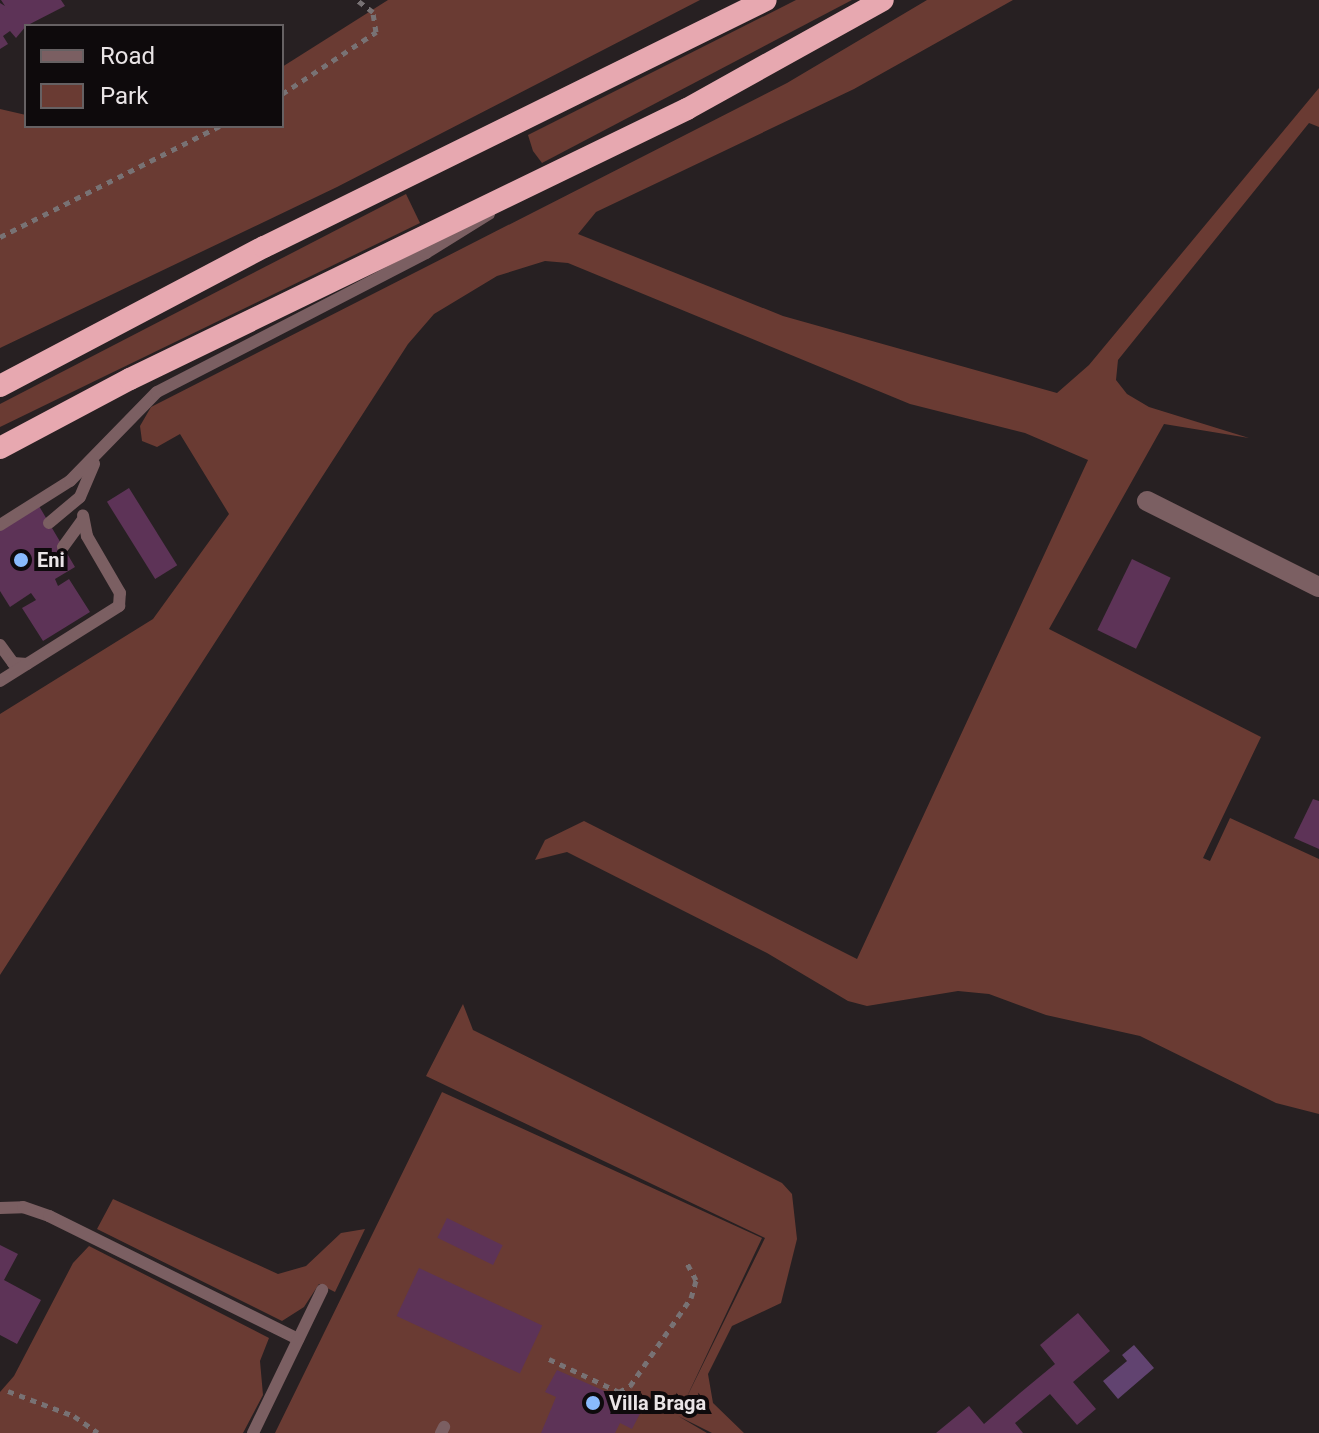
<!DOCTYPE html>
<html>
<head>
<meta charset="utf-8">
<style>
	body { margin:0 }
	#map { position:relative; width:1319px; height:1433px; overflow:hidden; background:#272022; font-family:Roboto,sans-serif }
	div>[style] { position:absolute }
	.green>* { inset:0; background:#6a3b33 }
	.water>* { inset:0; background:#614370 }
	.building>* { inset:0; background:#5d3357; transform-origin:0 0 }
	.path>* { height:5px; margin-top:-2.5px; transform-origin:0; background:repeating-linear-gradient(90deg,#787274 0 6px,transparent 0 12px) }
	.service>* { height:12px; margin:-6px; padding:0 6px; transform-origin:6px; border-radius:6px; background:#7b5f62 }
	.minor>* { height:20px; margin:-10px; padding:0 10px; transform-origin:10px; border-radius:10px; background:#7b5f62 }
	.trunk>* { height:22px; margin:-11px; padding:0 11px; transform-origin:11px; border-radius:11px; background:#e7a8b0 }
	.dots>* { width:22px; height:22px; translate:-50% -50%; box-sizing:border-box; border:4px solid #0e0a0c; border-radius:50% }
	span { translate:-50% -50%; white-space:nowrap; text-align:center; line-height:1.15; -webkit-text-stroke:8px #0e0a0c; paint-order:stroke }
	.poi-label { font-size:20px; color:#e9e4e6; font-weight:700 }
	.left { translate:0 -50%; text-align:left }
	.legend { position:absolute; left:24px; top:24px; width:260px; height:104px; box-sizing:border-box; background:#0e0a0c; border:2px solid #666163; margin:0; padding:10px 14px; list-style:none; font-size:24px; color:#e9e4e6 }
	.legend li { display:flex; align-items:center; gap:16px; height:40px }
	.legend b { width:40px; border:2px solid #666163 }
</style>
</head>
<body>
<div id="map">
	<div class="green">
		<i style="clip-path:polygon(388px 0,700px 0,337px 187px,0 348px,0 109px,26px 115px,26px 126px,282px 126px,282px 67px)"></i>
		<i style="clip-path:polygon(796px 0,852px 0,542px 163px,533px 151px,528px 135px)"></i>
		<i style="clip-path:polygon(927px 0,1013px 0,854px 89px,596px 212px,578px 234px,783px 316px,1057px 393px,1089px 365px,1319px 88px,1319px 127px,1309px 123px,1118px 360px,1116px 380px,1127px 394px,1149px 407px,1249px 438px,1164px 424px,1049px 629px,1261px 737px,1203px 858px,1210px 861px,1230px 818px,1319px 859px,1319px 1114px,1276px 1103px,1140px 1036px,1046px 1015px,989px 994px,958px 991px,867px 1006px,848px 1001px,767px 953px,567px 852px,535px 860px,545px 840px,584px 821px,857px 959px,1088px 460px,1025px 433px,910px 404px,568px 263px,545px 261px,497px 276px,434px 314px,408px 344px,0 975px,0 714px,153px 619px,229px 514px,180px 434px,157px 447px,142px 441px,140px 426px,151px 407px,787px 83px)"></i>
		<i style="clip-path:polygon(406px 194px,420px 223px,0 427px,0 404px)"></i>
		<i style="clip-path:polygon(463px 1004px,473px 1030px,782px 1183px,792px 1194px,797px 1239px,781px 1303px,732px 1326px,708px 1374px,713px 1403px,744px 1433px,712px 1433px,678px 1416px,707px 1433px,275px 1433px,442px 1092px,762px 1238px,682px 1407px,765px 1238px,426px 1076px)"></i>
		<i style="clip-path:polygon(113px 1199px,278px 1274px,306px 1266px,341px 1233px,365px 1229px,335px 1292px,319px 1284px,304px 1307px,282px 1321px,97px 1229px)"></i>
		<i style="clip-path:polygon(89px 1246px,269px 1338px,260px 1361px,263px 1395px,243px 1433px,0 1433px,0 1392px,14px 1376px,73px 1263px)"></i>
	</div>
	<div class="water">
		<i style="clip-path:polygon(1134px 1345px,1154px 1368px,1118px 1399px,1103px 1381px,1127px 1361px,1122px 1355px)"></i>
	</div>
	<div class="building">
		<i style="clip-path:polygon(1px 0,61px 0,65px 6px,26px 26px,16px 38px,10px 31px,3px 36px,8px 44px,0 49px,0 3px,5px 6px)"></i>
		<i style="left:129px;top:488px;width:91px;height:26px;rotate:58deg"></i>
		<i style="clip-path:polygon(39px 506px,75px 567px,55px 579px,58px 586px,69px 579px,90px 612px,43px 641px,22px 608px,36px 600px,31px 593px,10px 607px,0 591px,0 530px)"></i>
		<i style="left:1132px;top:559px;width:43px;height:79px;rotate:26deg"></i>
		<i style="clip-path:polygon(1313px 799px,1319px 801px,1319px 849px,1294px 838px)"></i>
		<i style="left:447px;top:1218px;width:62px;height:22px;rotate:26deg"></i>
		<i style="clip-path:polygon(0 1245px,18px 1254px,4px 1280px,41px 1300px,17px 1344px,0 1335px)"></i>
		<i style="left:419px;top:1268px;width:136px;height:53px;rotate:25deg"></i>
		<i style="clip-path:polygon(1078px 1313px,1110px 1351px,1073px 1382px,1096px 1409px,1077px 1425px,1050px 1394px,1015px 1423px,1023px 1433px,936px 1433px,969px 1406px,984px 1424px,1020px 1393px,1055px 1364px,1040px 1345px)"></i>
		<i style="clip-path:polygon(557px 1370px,643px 1408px,632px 1429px,620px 1423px,615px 1433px,541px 1433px,556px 1397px,545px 1392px)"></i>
	</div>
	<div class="path">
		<i style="left:282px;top:94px;width:113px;rotate:-33.4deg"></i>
		<i style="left:376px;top:32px;width:20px;rotate:-99deg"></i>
		<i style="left:373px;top:12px;width:20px;rotate:-143deg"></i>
		<i style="left:0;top:237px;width:246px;rotate:-26.8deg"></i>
		<i style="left:549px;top:1359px;width:77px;rotate:25.2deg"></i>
		<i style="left:619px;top:1392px;width:13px;rotate:-29deg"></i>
		<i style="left:630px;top:1386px;width:107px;rotate:-55.3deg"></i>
		<i style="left:691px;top:1298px;width:19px;rotate:-74deg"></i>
		<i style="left:696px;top:1280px;width:21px;rotate:-118deg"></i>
		<i style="left:8px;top:1391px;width:71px;rotate:20.7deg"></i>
		<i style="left:74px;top:1416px;width:29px;rotate:35deg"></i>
	</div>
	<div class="service">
		<i style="left:49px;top:523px;width:40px;rotate:-40deg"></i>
		<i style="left:80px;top:497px;width:36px;rotate:-67deg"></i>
		<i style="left:0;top:525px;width:83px;rotate:-32.2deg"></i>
		<i style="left:70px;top:481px;width:124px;rotate:-45.7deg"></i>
		<i style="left:157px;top:392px;width:303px;rotate:-27.3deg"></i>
		<i style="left:426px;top:253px;width:74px;rotate:-31.8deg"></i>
		<i style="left:63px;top:547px;width:32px;rotate:-54deg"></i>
		<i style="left:0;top:645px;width:22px;rotate:54deg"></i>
		<i style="left:13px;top:663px;width:14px;rotate:4deg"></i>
		<i style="left:0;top:681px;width:141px;rotate:-32.2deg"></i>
		<i style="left:119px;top:606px;width:13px;rotate:-86deg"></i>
		<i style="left:120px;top:593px;width:66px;rotate:-120.1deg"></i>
		<i style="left:87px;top:536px;width:21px;rotate:-101deg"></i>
		<i style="left:0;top:1208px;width:23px;rotate:-2deg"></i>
		<i style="left:23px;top:1207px;width:28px;rotate:19deg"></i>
		<i style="left:49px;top:1216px;width:278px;rotate:26.3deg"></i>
		<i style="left:253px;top:1433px;width:159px;rotate:-64.2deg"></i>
		<i style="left:441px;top:1433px;width:7px;rotate:-63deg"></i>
	</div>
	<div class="minor">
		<i style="left:1147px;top:501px;width:192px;rotate:26.6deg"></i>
	</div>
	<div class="trunk">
		<i style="left:0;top:386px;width:298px;rotate:-27.8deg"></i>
		<i style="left:264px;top:247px;width:559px;rotate:-26.2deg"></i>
		<i style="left:0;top:448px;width:147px;rotate:-28deg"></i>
		<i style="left:130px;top:379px;width:619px;rotate:-25.86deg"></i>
		<i style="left:687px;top:109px;width:224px;rotate:-29.1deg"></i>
	</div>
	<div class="dots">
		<i style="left:21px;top:560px;background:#89bafc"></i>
		<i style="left:593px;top:1403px;background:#89bafc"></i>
	</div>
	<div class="poi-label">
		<span class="left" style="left:37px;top:560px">Eni</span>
		<span class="left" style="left:609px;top:1403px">Villa Braga</span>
	</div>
	<ul class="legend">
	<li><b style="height:10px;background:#7b5f62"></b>Road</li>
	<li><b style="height:22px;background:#6a3b33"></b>Park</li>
	</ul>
</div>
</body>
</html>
